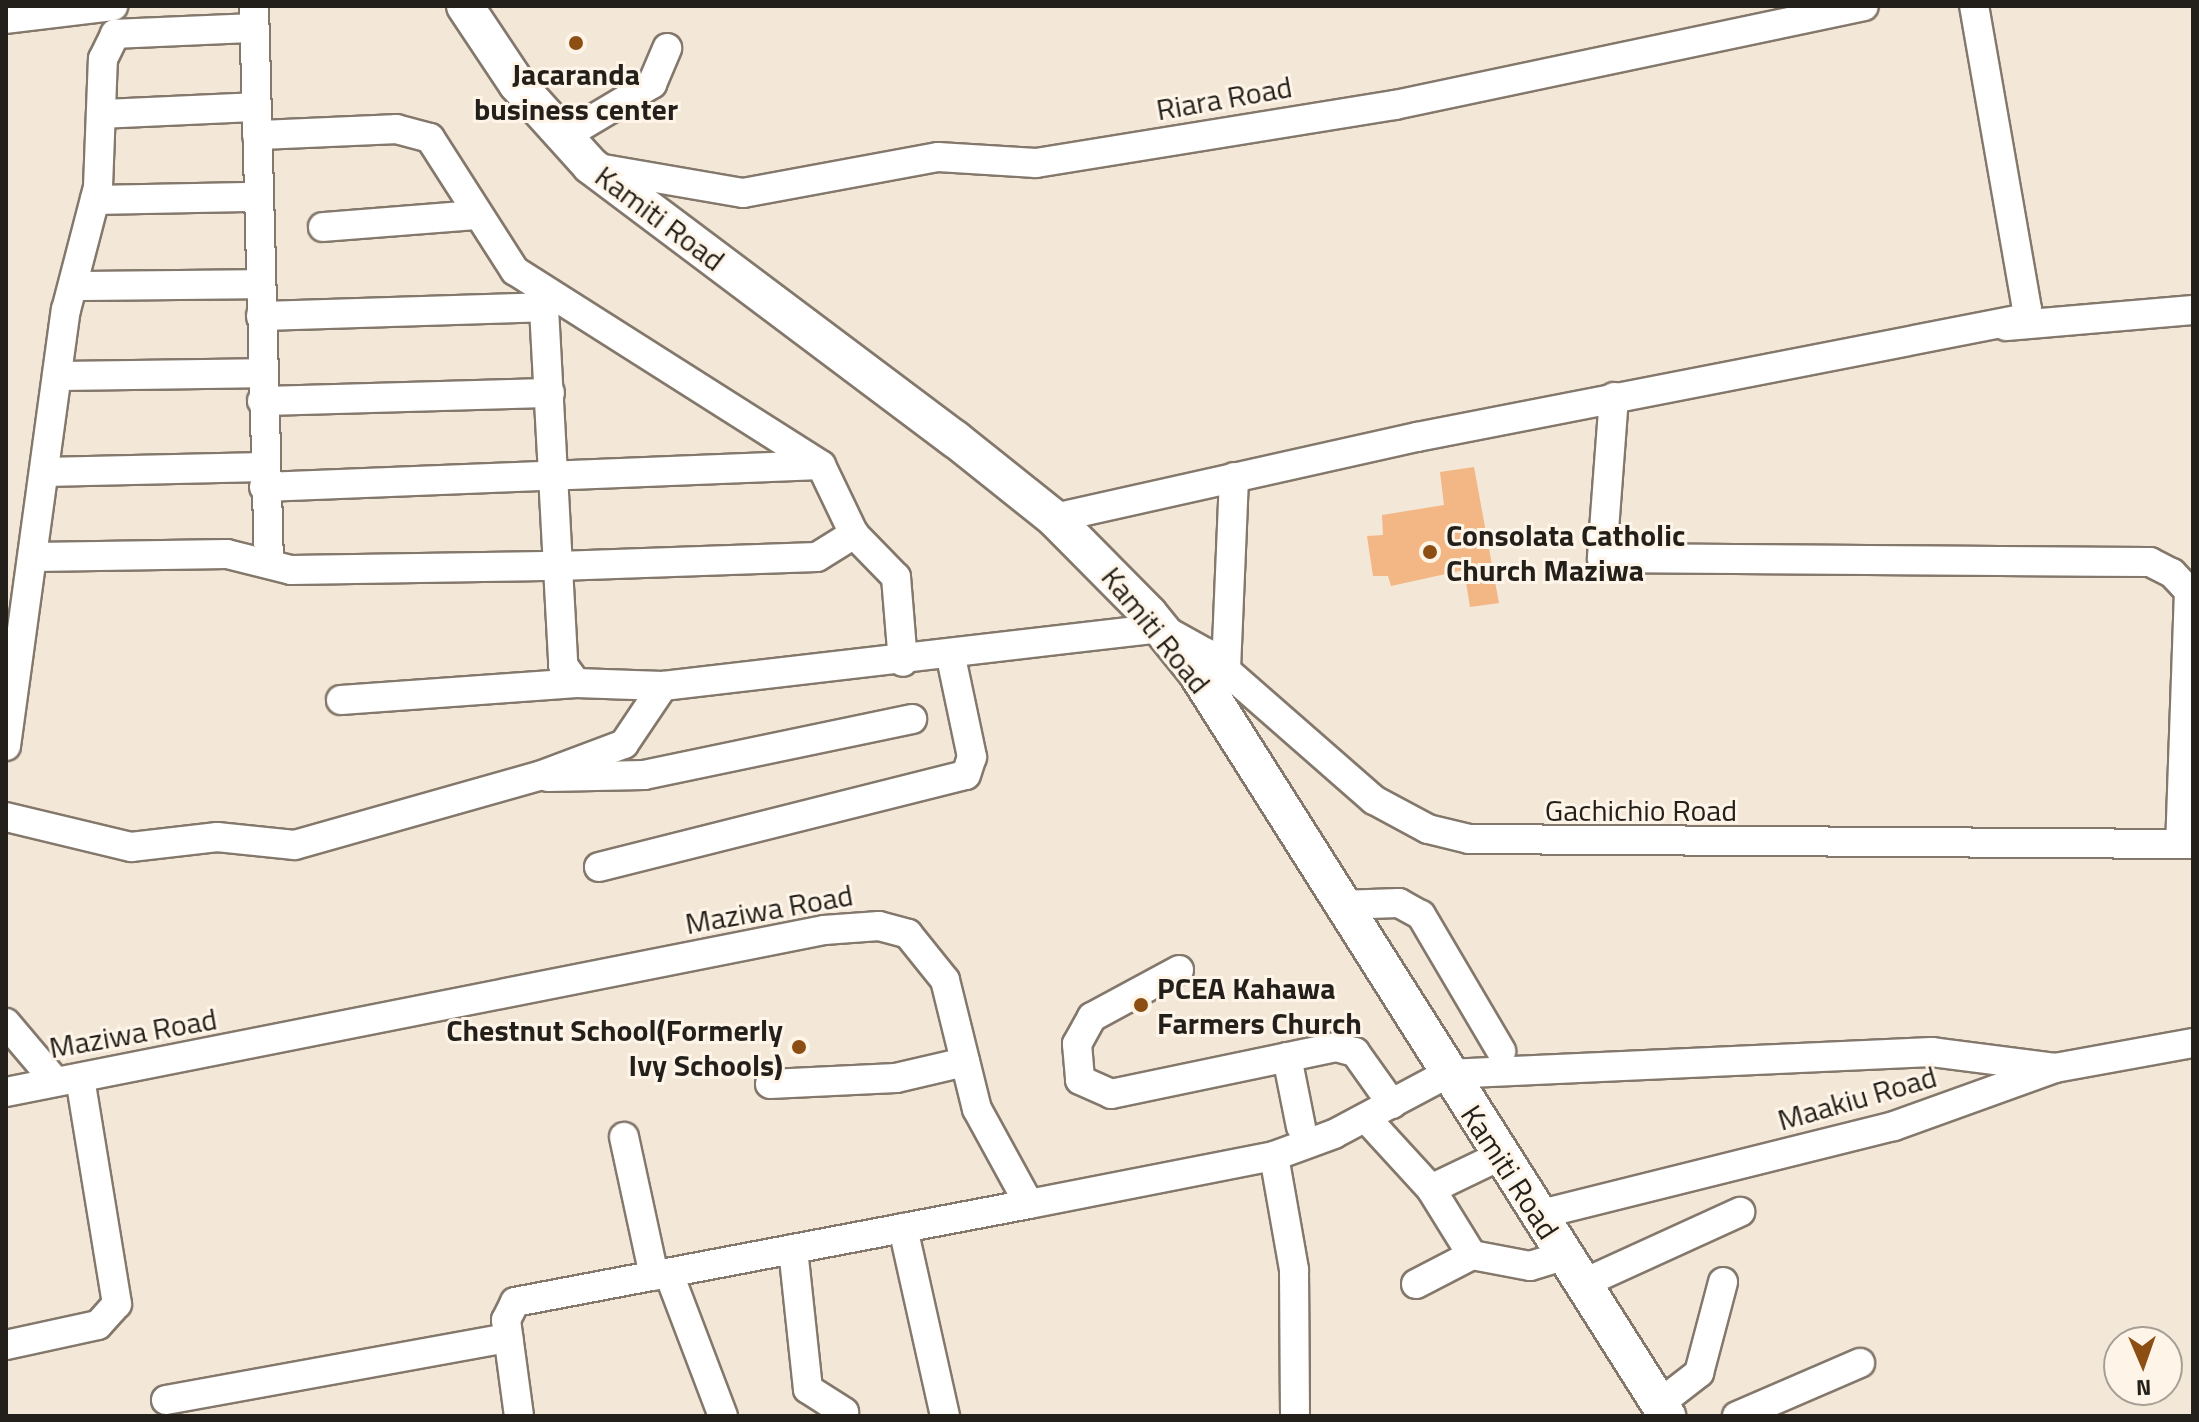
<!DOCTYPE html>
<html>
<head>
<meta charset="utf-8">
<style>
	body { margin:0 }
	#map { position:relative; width:2199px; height:1422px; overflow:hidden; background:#f3e7d8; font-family:"Titillium Web",sans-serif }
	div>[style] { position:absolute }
	.building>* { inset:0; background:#f2b784 }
	.roads { filter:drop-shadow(2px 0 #83786b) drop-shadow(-2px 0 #83786b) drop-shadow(0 2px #83786b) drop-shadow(0 -2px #83786b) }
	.minor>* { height:28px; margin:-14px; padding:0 14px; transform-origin:14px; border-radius:14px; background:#fff }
	.major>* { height:36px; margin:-18px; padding:0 18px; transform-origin:18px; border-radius:18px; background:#fff }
	.dots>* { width:22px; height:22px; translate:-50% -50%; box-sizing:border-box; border:4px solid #fef5e8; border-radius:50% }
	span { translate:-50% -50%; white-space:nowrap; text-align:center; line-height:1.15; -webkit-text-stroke:6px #fef5e8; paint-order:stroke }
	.poi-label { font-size:30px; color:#231f1a; font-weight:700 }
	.left { translate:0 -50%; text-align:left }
	.right { translate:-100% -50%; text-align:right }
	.street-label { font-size:30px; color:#231f1a }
	.frame { position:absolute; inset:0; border:8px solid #231f1a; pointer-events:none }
	.north { position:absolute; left:2103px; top:1326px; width:80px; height:80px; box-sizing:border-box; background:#fef5e8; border:2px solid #a69f96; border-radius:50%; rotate:178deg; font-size:22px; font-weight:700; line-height:32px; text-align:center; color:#231f1a }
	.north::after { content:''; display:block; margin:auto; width:28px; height:36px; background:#8d4e13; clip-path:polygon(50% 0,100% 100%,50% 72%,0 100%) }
</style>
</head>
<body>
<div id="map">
	<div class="building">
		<i style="clip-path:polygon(1474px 467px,1499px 603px,1470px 607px,1464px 570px,1391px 586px,1388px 576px,1373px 576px,1367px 536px,1383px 535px,1382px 515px,1444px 505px,1440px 472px)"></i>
	</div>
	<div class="roads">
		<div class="minor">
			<i style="left:254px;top:6px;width:557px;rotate:88.46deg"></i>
			<i style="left:6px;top:19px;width:108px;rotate:-6.9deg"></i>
			<i style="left:102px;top:114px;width:154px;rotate:-2.6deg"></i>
			<i style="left:563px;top:137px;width:104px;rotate:-30.8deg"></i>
			<i style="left:652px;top:84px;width:39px;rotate:-67deg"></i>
			<i style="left:592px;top:167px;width:153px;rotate:9.8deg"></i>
			<i style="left:743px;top:193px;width:198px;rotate:-10.5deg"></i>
			<i style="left:938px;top:157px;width:98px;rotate:3.5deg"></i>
			<i style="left:1036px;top:163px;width:364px;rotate:-9.2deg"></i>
			<i style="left:1395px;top:105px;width:479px;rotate:-11.9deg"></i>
			<i style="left:95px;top:200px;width:163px;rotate:-1.1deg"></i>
			<i style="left:323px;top:227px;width:152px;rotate:-4.5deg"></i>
			<i style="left:74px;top:286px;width:186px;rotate:-0.6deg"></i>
			<i style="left:543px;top:290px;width:376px;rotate:86.9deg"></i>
			<i style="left:563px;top:665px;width:22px;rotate:54deg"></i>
			<i style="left:576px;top:683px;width:87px;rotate:2deg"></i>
			<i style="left:663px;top:686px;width:501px;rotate:-6.64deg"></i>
			<i style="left:1161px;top:628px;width:51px;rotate:29.1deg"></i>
			<i style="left:1206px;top:653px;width:223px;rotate:41.2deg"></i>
			<i style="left:1374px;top:800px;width:61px;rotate:28.2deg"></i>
			<i style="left:1428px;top:829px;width:42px;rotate:13.7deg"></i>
			<i style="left:1469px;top:839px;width:724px;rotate:0.4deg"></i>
			<i style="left:261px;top:316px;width:284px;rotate:-1.8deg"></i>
			<i style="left:2006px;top:326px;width:188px;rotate:-4.9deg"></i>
			<i style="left:57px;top:376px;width:205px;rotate:-0.8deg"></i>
			<i style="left:1614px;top:397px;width:161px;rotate:94.3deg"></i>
			<i style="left:1602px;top:558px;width:548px;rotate:0.42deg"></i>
			<i style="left:2150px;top:562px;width:25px;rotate:27deg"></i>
			<i style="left:2172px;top:573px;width:25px;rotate:47deg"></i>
			<i style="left:2189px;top:591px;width:253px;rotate:92deg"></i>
			<i style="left:262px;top:401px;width:288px;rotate:-1.6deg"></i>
			<i style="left:44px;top:472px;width:220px;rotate:-1.3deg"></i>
			<i style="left:264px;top:487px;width:557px;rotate:-2.26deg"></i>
			<i style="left:1054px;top:518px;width:372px;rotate:-12.6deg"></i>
			<i style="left:1417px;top:437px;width:616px;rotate:-11.04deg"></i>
			<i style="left:2022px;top:319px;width:11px;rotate:-63deg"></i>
			<i style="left:2027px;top:309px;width:308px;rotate:-99.9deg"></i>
			<i style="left:854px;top:534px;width:60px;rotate:45.7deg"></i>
			<i style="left:896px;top:577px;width:85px;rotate:85.3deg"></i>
			<i style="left:34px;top:557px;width:193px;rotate:-0.9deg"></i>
			<i style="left:227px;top:554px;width:66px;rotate:14deg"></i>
			<i style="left:291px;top:570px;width:267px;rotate:-0.9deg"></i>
			<i style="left:558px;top:566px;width:259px;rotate:-2deg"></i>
			<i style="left:817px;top:557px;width:44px;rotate:-31.9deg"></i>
			<i style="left:854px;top:534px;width:76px;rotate:-115.6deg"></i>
			<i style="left:821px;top:465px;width:362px;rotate:-147.6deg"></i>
			<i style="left:515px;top:271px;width:158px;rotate:-122.6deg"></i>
			<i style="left:430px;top:138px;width:35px;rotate:-165deg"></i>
			<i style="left:396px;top:129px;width:139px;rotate:177.5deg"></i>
			<i style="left:1226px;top:669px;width:192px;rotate:-87.6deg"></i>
			<i style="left:341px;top:700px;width:236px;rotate:-4.1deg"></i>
			<i style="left:6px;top:746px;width:440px;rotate:-82.2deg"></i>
			<i style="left:66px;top:310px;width:127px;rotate:-75.4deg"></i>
			<i style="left:98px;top:187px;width:128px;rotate:-87.8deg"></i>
			<i style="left:103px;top:59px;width:28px;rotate:-64deg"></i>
			<i style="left:115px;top:34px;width:138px;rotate:-2.5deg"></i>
			<i style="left:548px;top:777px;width:96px;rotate:-1.2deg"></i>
			<i style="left:644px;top:775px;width:274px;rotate:-11.8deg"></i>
			<i style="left:6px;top:817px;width:129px;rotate:13.5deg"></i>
			<i style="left:131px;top:847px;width:87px;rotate:-6.6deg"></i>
			<i style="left:217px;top:837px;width:78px;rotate:5.9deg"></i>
			<i style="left:295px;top:845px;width:254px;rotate:-15.8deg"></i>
			<i style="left:539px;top:776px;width:91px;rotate:-20.6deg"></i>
			<i style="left:624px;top:744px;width:70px;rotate:-56.1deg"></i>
			<i style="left:599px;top:867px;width:378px;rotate:-14.1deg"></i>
			<i style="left:966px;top:775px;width:19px;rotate:-72deg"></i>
			<i style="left:972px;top:757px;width:102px;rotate:-101.9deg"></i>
			<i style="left:1339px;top:905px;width:60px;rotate:-1.9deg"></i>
			<i style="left:1399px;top:903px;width:25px;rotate:29deg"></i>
			<i style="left:1421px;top:915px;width:158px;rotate:59.5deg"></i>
			<i style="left:1179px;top:970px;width:99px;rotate:151.6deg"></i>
			<i style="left:1092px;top:1017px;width:31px;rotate:119deg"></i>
			<i style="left:1077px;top:1044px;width:36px;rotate:85deg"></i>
			<i style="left:1080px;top:1080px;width:34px;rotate:24deg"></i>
			<i style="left:1111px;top:1094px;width:230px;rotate:-11.8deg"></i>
			<i style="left:1336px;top:1047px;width:20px;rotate:15deg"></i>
			<i style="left:1355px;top:1052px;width:64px;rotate:54.6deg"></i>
			<i style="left:6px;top:1023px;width:76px;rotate:49.8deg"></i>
			<i style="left:1287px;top:1057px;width:71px;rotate:78.7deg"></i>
			<i style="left:770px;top:1084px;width:126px;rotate:-2.7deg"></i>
			<i style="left:896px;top:1078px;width:71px;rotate:-13.1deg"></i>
			<i style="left:6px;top:1092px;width:834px;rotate:-11.2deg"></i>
			<i style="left:824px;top:930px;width:55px;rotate:-4.2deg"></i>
			<i style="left:879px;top:926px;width:30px;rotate:15deg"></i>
			<i style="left:908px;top:934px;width:59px;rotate:51.2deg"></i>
			<i style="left:945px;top:980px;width:133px;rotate:76.1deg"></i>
			<i style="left:977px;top:1109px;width:108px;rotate:61.3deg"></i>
			<i style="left:1029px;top:1204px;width:250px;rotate:-11.1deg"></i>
			<i style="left:1274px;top:1156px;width:64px;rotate:-20.1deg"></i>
			<i style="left:1334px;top:1134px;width:128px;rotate:-28deg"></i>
			<i style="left:1447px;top:1074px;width:485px;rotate:-2.6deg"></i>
			<i style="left:1932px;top:1052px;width:124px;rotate:7.4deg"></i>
			<i style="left:1366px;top:1118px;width:96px;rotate:47.5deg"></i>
			<i style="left:1431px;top:1189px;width:78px;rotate:58.2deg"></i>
			<i style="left:1472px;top:1255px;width:59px;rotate:10.7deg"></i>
			<i style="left:1530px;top:1266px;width:34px;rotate:-17deg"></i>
			<i style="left:624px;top:1137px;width:142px;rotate:77.8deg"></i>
			<i style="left:1274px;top:1156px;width:116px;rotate:80deg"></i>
			<i style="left:1294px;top:1270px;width:146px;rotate:89.6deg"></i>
			<i style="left:1431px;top:1189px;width:76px;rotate:-25.6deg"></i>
			<i style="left:1537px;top:1215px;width:368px;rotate:-14deg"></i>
			<i style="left:1894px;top:1126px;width:171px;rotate:-19.8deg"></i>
			<i style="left:2055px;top:1068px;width:140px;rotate:-10.3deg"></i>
			<i style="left:903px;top:1228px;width:193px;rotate:77.4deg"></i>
			<i style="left:793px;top:1249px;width:141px;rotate:83.9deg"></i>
			<i style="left:808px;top:1389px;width:43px;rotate:32.6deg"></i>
			<i style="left:669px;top:1274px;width:152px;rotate:69.2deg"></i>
			<i style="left:1416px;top:1284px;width:63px;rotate:-27.4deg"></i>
			<i style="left:1582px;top:1284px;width:174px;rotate:-24.5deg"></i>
			<i style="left:6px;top:1345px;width:94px;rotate:-12.3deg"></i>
			<i style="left:98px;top:1325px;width:28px;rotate:-48deg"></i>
			<i style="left:117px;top:1304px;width:229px;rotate:-99.3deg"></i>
			<i style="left:166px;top:1400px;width:348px;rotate:-10.3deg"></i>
			<i style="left:1659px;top:1404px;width:51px;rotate:-37.8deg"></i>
			<i style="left:1699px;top:1373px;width:94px;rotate:-75.2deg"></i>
			<i style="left:519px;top:1416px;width:97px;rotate:-97.7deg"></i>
			<i style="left:506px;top:1320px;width:20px;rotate:-63deg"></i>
			<i style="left:515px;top:1302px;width:523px;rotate:-10.79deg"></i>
			<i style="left:1737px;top:1416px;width:134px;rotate:-23.3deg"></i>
		</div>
		<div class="major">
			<i style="left:465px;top:6px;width:94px;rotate:56.3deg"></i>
			<i style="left:517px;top:84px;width:110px;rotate:47.9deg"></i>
			<i style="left:591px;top:166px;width:455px;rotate:36.9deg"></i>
			<i style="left:955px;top:439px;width:127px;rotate:38.6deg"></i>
			<i style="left:1054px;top:518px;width:135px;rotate:45.3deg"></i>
			<i style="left:1149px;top:614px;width:75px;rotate:51deg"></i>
			<i style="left:1196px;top:672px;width:881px;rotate:57.66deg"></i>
		</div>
	</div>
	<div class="dots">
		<i style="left:576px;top:43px;background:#8d4e13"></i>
		<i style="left:1430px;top:552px;background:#8d4e13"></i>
		<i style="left:1141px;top:1005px;background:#8d4e13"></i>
		<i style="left:799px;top:1047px;background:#8d4e13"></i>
	</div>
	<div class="poi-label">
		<span style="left:576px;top:91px">Jacaranda<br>business center</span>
		<span class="left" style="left:1446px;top:552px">Consolata Catholic<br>Church Maziwa</span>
		<span class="left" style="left:1157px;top:1005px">PCEA Kahawa<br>Farmers Church</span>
		<span class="right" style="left:783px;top:1047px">Chestnut School(Formerly<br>Ivy Schools)</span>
	</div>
	<div class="street-label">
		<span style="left:1224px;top:98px;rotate:-10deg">Riara Road</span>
		<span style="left:660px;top:218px;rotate:37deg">Kamiti Road</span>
		<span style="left:1156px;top:630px;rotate:51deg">Kamiti Road</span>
		<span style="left:1641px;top:810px">Gachichio Road</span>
		<span style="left:769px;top:909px;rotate:-10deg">Maziwa Road</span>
		<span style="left:133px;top:1033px;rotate:-10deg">Maziwa Road</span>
		<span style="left:1857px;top:1098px;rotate:-16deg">Maakiu Road</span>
		<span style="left:1510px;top:1172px;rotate:57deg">Kamiti Road</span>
	</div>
	<div class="frame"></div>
	<div class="north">N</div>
</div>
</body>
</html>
